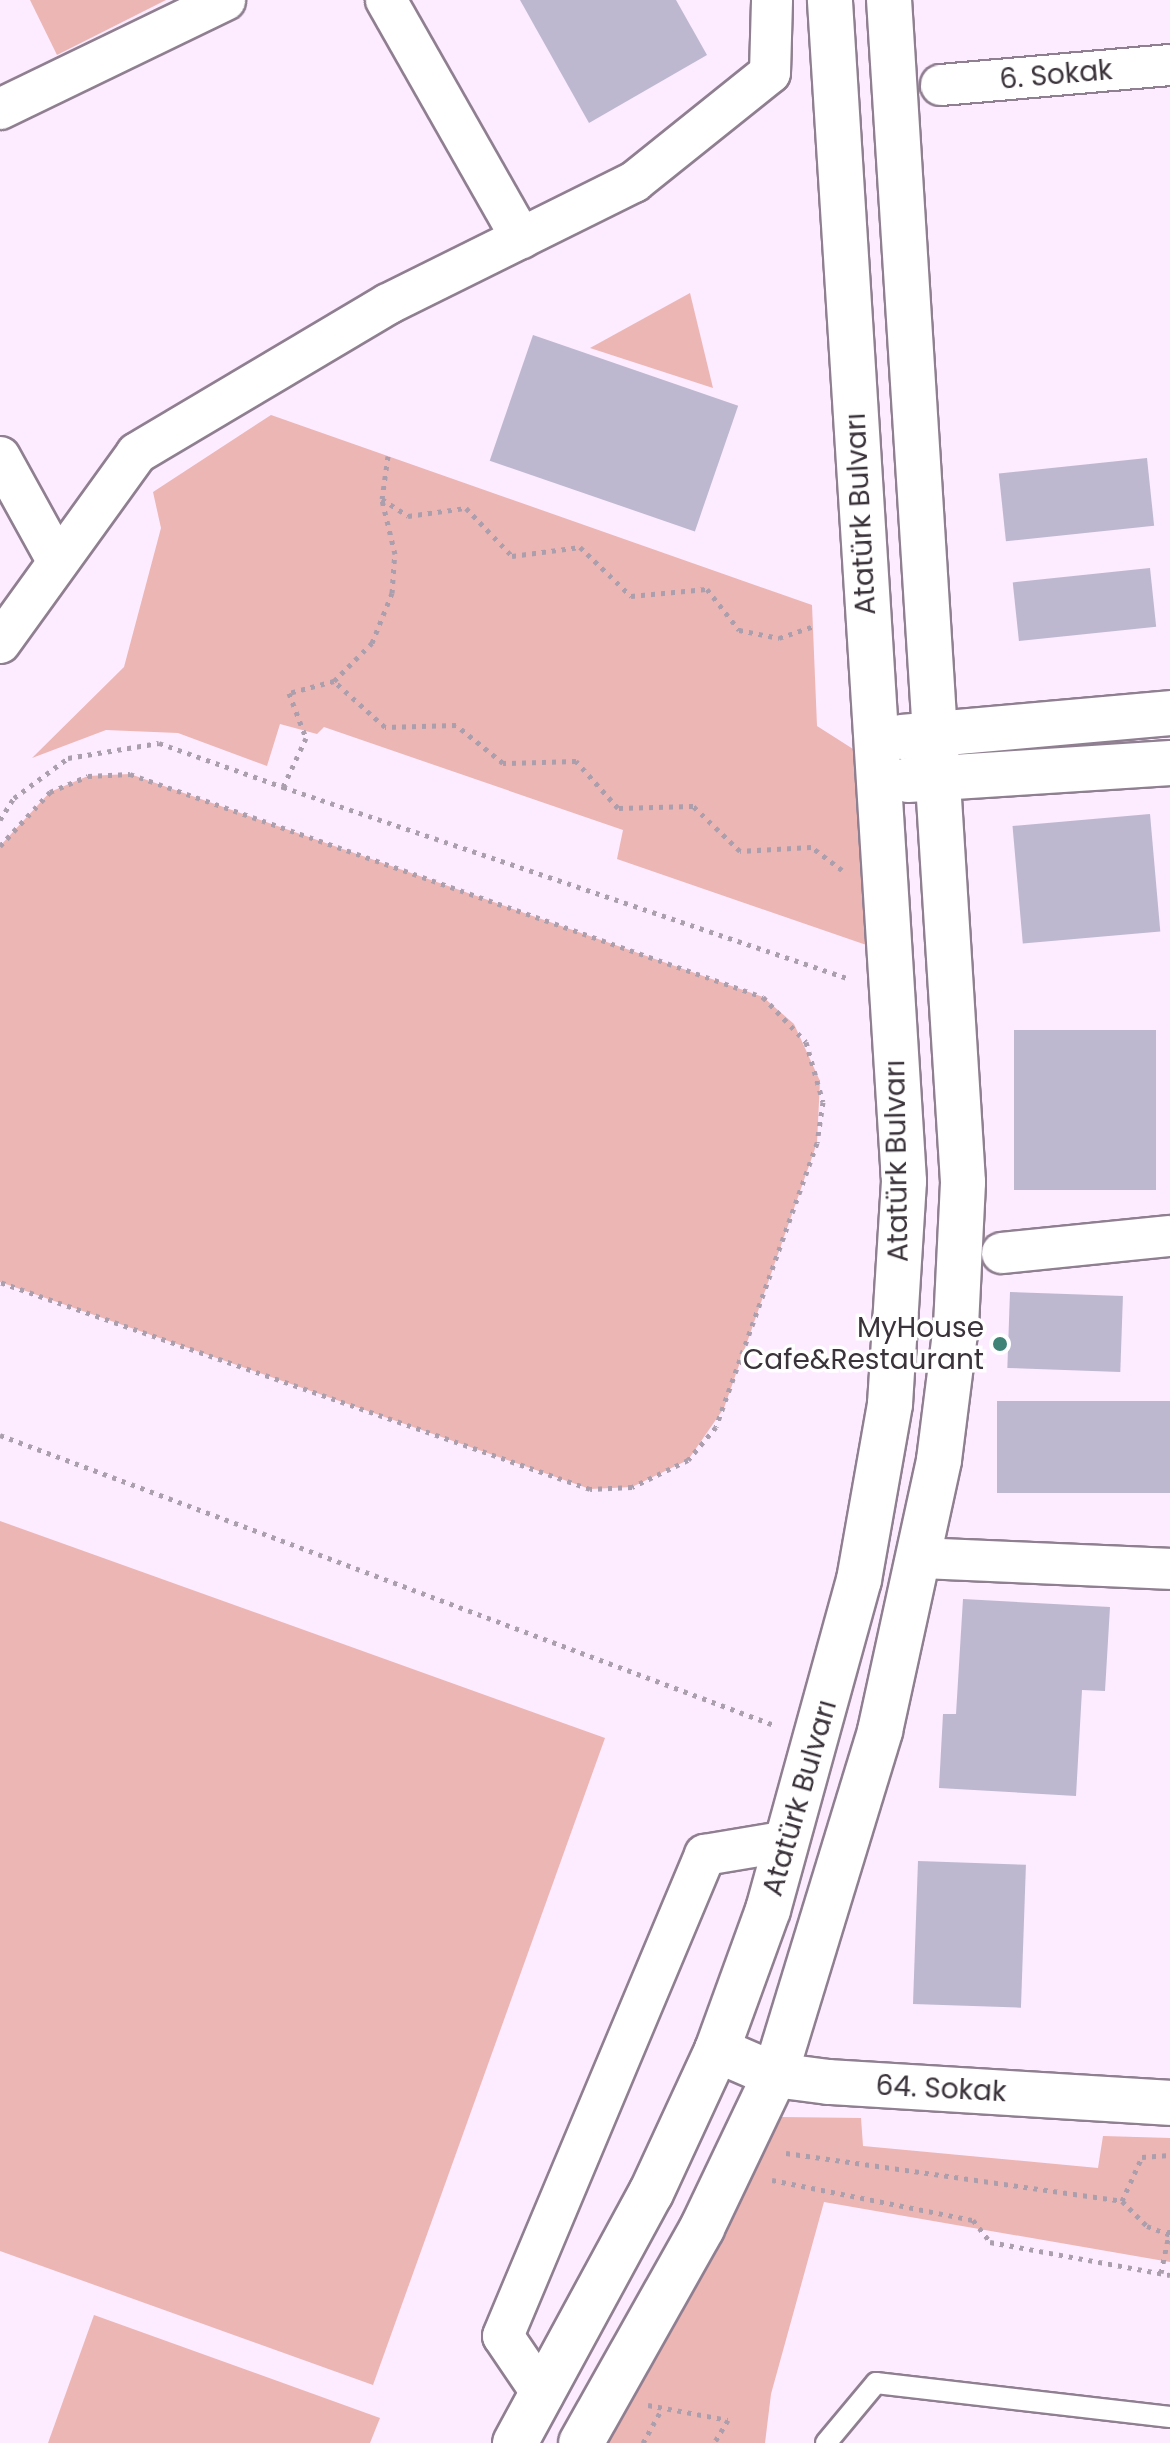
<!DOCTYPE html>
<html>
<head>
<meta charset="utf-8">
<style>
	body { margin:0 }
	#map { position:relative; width:1170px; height:2443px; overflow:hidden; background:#fdebff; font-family:Poppins,sans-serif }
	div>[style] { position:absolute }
	.green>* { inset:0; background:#ecb6b4 }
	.building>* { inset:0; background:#bdb8cf; transform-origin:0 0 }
	.path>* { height:5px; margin-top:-2.5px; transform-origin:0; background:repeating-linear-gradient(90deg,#ab9ead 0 4px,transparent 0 10px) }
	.roads { filter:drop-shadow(2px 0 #8f7f90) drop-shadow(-2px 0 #8f7f90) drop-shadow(0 2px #8f7f90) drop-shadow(0 -2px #8f7f90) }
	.lane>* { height:20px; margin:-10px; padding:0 10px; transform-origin:10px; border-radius:10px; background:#fff }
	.street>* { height:40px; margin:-20px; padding:0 20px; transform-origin:20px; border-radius:20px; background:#fff }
	.secondary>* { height:44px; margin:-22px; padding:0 22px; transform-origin:22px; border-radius:22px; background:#fff }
	.dots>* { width:22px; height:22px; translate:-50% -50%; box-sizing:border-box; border:4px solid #fff; border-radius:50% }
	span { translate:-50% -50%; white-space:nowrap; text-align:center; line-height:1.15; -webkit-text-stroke:7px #fff; paint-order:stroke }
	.street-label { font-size:28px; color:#3a333a }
	.poi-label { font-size:28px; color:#3a333a }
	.right { translate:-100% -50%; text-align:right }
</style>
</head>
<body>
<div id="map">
	<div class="green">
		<i style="clip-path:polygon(30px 0,166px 0,57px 55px)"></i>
		<i style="clip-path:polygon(690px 293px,713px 388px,590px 348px)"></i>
		<i style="clip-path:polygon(271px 415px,812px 605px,817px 726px,864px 756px,878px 949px,617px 859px,623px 830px,324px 727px,317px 734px,280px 724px,267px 766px,178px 733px,106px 730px,32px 758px,124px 667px,161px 528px,153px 492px)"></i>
		<i style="clip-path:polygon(130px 774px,763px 997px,794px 1024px,820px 1081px,817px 1143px,724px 1408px,688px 1460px,632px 1487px,590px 1489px,0 1282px,0 846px,50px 792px,88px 776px)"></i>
		<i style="clip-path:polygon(0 1521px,605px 1738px,373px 2385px,0 2251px)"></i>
		<i style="clip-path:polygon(781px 2117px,861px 2118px,863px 2146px,1098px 2168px,1103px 2136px,1170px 2138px,1170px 2262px,824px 2202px,771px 2394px,765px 2443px,603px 2443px)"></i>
		<i style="clip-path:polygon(94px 2315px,380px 2418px,370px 2443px,48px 2443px)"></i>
	</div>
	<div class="building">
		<i style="clip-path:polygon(520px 0,676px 0,707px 55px,589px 123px)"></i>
		<i style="left:533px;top:335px;width:217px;height:133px;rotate:19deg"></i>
		<i style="left:1147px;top:458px;width:68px;height:149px;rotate:84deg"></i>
		<i style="left:1150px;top:568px;width:59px;height:138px;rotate:84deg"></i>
		<i style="left:1150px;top:814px;width:118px;height:138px;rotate:85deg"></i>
		<i style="left:1156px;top:1030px;width:160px;height:142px;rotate:90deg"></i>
		<i style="left:1010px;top:1292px;width:113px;height:76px;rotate:2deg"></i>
		<i style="left:997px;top:1401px;width:173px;height:92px"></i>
		<i style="clip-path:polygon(963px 1599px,1110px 1607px,1105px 1691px,1082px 1690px,1076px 1796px,939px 1788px,943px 1714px,956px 1714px)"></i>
		<i style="left:918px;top:1861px;width:108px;height:143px;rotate:2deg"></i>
	</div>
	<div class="path">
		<i style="left:388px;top:456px;width:43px;rotate:97.9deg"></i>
		<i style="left:382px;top:499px;width:31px;rotate:33deg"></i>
		<i style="left:408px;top:516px;width:59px;rotate:-7.9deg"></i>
		<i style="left:466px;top:508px;width:66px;rotate:46.2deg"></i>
		<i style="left:512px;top:556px;width:69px;rotate:-7.5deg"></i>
		<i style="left:580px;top:547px;width:71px;rotate:43.9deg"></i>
		<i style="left:631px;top:596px;width:76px;rotate:-5.3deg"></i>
		<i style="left:707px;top:589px;width:52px;rotate:52deg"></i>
		<i style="left:739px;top:630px;width:41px;rotate:11.3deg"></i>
		<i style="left:779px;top:638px;width:36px;rotate:-19deg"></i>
		<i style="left:334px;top:681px;width:54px;rotate:-45deg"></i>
		<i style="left:372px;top:643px;width:54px;rotate:-68.2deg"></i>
		<i style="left:392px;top:593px;width:39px;rotate:-86deg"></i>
		<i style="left:395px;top:554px;width:56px;rotate:-103.5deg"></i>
		<i style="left:0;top:820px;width:26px;rotate:-58deg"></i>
		<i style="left:14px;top:798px;width:67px;rotate:-36.5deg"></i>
		<i style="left:68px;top:758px;width:92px;rotate:-9.4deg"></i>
		<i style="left:159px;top:743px;width:132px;rotate:19.5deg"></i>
		<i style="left:0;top:846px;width:74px;rotate:-47.2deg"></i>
		<i style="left:50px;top:792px;width:41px;rotate:-22.8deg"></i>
		<i style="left:88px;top:776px;width:42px;rotate:-2.7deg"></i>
		<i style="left:130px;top:774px;width:671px;rotate:19.41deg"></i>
		<i style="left:763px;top:997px;width:62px;rotate:46.3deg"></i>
		<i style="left:806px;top:1042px;width:62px;rotate:74.2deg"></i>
		<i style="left:823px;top:1102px;width:41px;rotate:98.3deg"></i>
		<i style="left:817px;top:1143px;width:301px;rotate:109.6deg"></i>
		<i style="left:716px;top:1427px;width:43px;rotate:130.3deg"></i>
		<i style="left:688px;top:1460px;width:62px;rotate:154.3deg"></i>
		<i style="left:632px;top:1487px;width:42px;rotate:177.3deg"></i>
		<i style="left:590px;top:1489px;width:625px;rotate:-160.67deg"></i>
		<i style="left:842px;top:870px;width:39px;rotate:-143deg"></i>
		<i style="left:811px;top:847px;width:71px;rotate:176.8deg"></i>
		<i style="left:740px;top:851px;width:65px;rotate:-136.2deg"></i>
		<i style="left:693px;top:806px;width:75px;rotate:178.5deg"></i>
		<i style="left:618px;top:808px;width:63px;rotate:-131.8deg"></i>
		<i style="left:576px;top:761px;width:73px;rotate:178.4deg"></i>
		<i style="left:503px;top:763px;width:60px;rotate:-141deg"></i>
		<i style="left:456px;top:725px;width:71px;rotate:178.4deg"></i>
		<i style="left:385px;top:727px;width:69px;rotate:-138deg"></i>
		<i style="left:334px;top:681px;width:47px;rotate:165.1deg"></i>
		<i style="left:289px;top:693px;width:48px;rotate:69.3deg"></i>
		<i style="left:306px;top:738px;width:54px;rotate:115.1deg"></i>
		<i style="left:283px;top:787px;width:595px;rotate:18.71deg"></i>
		<i style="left:0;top:1435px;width:827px;rotate:20.54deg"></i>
		<i style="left:786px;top:2153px;width:339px;rotate:8.1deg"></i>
		<i style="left:1122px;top:2201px;width:35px;rotate:45deg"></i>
		<i style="left:1147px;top:2226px;width:25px;rotate:21deg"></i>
		<i style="left:772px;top:2180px;width:205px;rotate:11.3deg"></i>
		<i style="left:973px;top:2220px;width:28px;rotate:52deg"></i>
		<i style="left:990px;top:2242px;width:183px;rotate:10.4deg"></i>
		<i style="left:1122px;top:2201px;width:48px;rotate:-65.6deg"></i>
		<i style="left:1142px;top:2157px;width:28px;rotate:-4deg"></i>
		<i style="left:1161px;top:2273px;width:45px;rotate:-78.4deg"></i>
		<i style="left:648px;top:2405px;width:81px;rotate:10.6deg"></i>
		<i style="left:728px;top:2420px;width:27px;rotate:121deg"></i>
		<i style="left:643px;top:2443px;width:39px;rotate:-61deg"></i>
	</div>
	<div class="roads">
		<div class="lane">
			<i style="left:826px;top:2443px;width:78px;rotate:-50.2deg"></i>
			<i style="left:876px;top:2383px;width:296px;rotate:6.6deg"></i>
		</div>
		<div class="street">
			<i style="left:386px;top:0;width:274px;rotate:60.4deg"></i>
			<i style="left:941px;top:85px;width:230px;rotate:-5deg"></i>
			<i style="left:0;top:109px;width:250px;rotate:-25.8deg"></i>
			<i style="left:0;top:457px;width:120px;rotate:61.1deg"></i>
			<i style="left:0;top:643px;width:234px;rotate:-54.2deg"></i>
			<i style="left:137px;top:453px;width:292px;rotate:-30.7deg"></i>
			<i style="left:388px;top:304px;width:275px;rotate:-26.4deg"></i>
			<i style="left:634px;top:182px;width:174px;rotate:-38.7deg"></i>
			<i style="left:770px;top:73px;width:73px;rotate:-88.4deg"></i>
			<i style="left:1002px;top:1253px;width:169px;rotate:-5.8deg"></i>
			<i style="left:920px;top:1558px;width:250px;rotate:2.5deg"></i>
			<i style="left:543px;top:2395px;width:71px;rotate:-124.1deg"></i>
			<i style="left:503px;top:2336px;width:522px;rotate:-67.22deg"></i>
			<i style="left:705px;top:1855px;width:84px;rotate:-9.6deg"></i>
		</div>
		<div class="secondary">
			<i style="left:902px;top:737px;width:269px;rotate:-5.1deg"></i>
			<i style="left:908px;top:780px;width:263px;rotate:-3.7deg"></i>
			<i style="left:717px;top:2050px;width:63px;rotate:23.3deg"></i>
			<i style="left:775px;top:2075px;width:54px;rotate:7.4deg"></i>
			<i style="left:829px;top:2082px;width:342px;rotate:3.5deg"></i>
			<i style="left:515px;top:2443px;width:285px;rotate:-61.5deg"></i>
			<i style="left:651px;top:2193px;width:157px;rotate:-65.2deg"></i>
			<i style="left:717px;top:2050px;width:149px;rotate:-70deg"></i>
			<i style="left:768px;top:1910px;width:342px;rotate:-74.6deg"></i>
			<i style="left:859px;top:1580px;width:179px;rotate:-80deg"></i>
			<i style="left:890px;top:1404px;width:223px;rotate:-86.4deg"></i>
			<i style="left:904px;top:1181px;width:1183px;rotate:-93.59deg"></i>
			<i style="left:581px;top:2443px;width:247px;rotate:-60.6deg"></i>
			<i style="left:702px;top:2228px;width:170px;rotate:-64.5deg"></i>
			<i style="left:775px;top:2075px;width:360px;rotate:-73deg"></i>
			<i style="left:880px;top:1731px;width:277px;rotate:-77.7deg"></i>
			<i style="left:939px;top:1460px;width:135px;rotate:-82.8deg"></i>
			<i style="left:956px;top:1326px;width:144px;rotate:-87.2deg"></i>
			<i style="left:963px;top:1182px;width:1184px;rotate:-93.58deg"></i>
		</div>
	</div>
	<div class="dots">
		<i style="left:1000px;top:1344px;background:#3f8376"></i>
	</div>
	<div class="street-label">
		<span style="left:1056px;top:75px;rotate:-5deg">6. Sokak</span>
		<span style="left:861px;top:514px;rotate:-93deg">Atatürk Bulvarı</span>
		<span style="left:897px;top:1161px;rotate:-91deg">Atatürk Bulvarı</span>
		<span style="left:800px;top:1798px;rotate:-74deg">Atatürk Bulvarı</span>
		<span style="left:941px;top:2089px;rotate:3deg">64. Sokak</span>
	</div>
	<div class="poi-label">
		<span class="right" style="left:984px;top:1344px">MyHouse<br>Cafe&amp;Restaurant</span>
	</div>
</div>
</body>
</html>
